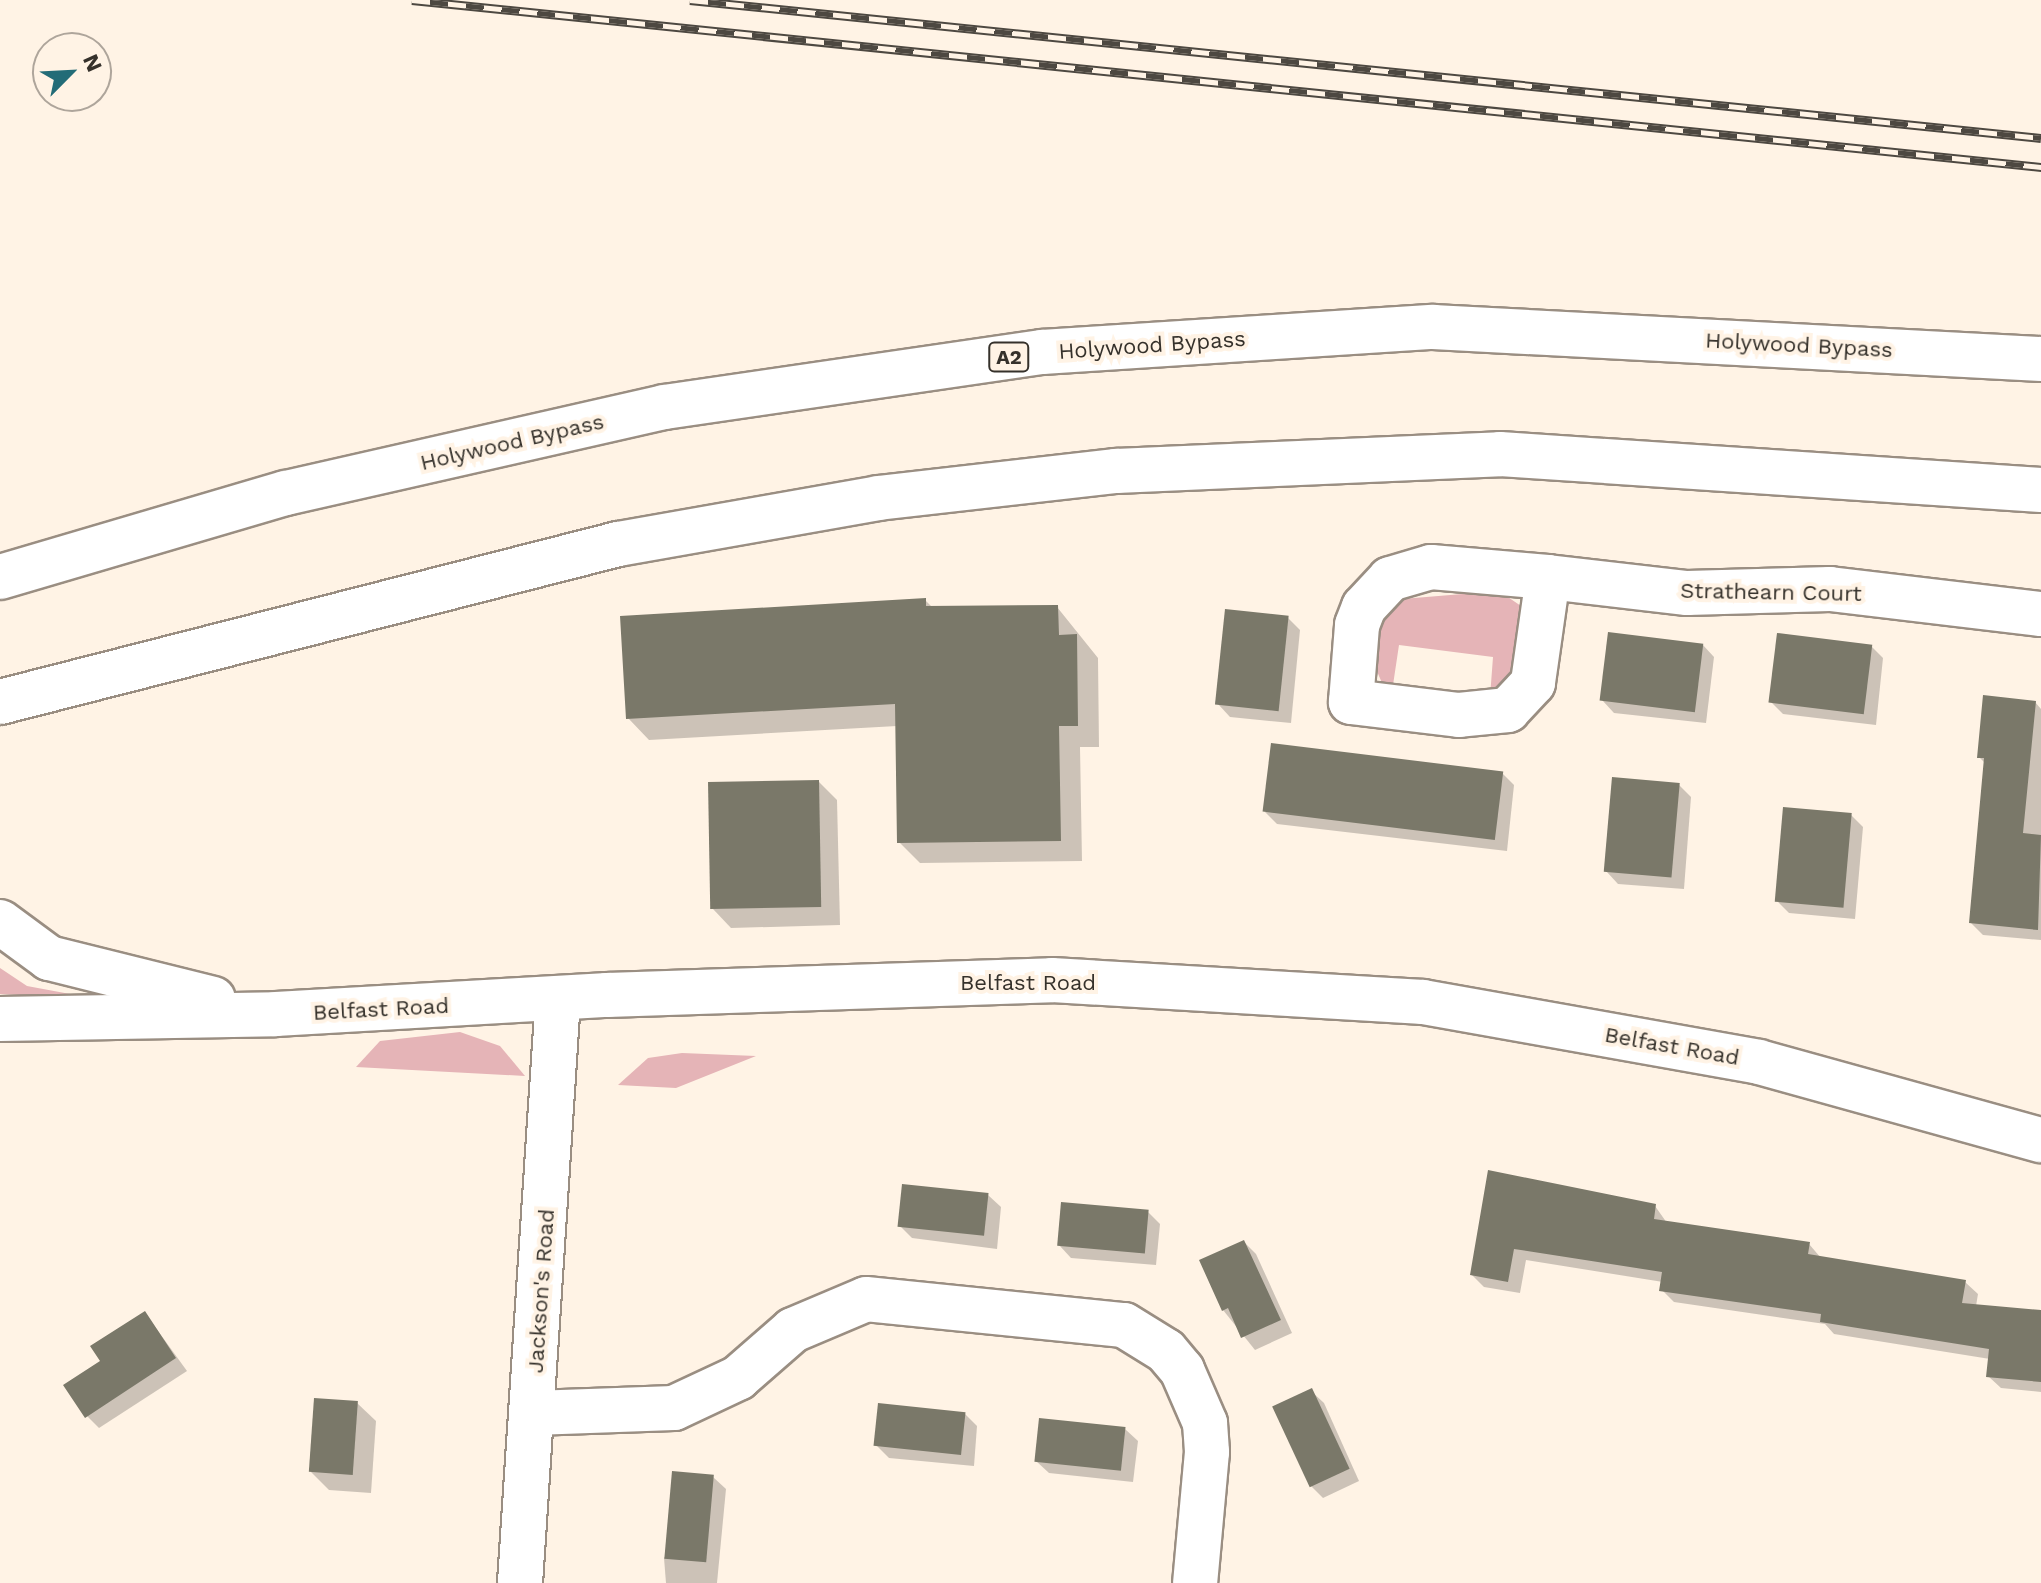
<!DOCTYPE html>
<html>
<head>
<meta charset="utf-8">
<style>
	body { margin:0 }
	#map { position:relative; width:2041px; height:1583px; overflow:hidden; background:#fff3e5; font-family:"Work Sans",sans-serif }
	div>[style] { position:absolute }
	.green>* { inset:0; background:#e5b4b7 }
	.shadow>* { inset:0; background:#0003 }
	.building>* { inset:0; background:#7a7869; transform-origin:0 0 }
	.roads { filter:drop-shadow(2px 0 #9a8e82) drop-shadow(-2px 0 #9a8e82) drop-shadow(0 2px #9a8e82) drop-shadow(0 -2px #9a8e82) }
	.street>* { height:44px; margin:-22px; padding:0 22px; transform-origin:22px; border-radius:22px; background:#fff }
	.secondary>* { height:44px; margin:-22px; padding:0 22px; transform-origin:22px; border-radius:22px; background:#fff }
	.highway>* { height:44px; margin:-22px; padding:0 22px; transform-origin:22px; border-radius:22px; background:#fff }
	.rail>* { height:9px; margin-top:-4.5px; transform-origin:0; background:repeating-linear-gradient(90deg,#fff3e5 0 18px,#4d4841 0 36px); box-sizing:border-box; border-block:2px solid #4d4841 }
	span { translate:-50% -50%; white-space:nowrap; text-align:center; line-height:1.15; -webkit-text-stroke:8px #fff3e5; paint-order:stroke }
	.shield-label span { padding:2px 6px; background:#fff3e5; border:2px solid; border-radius:6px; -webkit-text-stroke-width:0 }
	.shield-label { font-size:20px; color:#35312b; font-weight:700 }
	.street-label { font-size:22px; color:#35312b }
	.north { position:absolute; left:32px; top:32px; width:80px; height:80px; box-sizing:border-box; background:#fff3e5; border:2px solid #aea59b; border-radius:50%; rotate:66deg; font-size:22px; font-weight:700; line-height:32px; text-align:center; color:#35312b }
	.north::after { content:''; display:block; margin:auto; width:28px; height:36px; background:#236c77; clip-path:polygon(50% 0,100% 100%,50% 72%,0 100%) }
</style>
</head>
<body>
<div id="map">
	<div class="green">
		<i style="clip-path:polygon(1499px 591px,1521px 606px,1513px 682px,1490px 697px,1493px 657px,1399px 645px,1393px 685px,1382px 683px,1370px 655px,1381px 610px,1402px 599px)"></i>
		<i style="clip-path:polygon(0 968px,27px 986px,97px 999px,0 994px)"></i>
		<i style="clip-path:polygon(460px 1032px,500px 1046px,525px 1076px,356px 1067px,380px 1041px)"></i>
		<i style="clip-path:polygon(682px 1053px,756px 1056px,676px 1088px,618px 1085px,648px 1058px)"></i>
	</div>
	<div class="shadow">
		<i style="clip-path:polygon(925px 600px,933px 608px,1057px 607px,1098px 658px,1099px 747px,1080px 747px,1082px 861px,920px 863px,899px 842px,897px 726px,649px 740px,628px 718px)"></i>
		<i style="clip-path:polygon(1288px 618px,1300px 630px,1291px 723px,1230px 717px,1218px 704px)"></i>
		<i style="clip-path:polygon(1702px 644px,1714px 657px,1706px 723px,1614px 713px,1602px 700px)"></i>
		<i style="clip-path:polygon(1871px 646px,1883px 658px,1876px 725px,1783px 714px,1771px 702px)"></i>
		<i style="clip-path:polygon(2035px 702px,2041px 709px,2041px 940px,1983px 935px,1971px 923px,1985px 763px,1979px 757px)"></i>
		<i style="clip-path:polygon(1502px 773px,1514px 785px,1507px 851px,1277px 824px,1265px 812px)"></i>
		<i style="clip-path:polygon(819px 782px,837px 800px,840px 925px,731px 928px,713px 909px)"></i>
		<i style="clip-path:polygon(1679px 785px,1691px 797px,1684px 889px,1618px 884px,1606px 871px)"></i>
		<i style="clip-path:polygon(1851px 815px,1863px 827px,1855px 919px,1789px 913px,1777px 901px)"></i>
		<i style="clip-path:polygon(1490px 1172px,1655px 1206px,1667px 1223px,1809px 1244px,1821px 1258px,1965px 1282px,1978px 1294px,1976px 1306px,2041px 1312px,2041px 1392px,2001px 1388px,1988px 1376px,1990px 1359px,1834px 1334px,1825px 1324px,1674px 1302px,1662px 1290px,1663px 1282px,1526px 1260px,1520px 1293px,1484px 1287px,1472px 1275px)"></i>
		<i style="clip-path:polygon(988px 1195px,1001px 1207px,997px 1249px,912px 1238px,900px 1226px)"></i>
		<i style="clip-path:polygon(1148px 1212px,1160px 1224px,1156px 1265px,1071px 1258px,1059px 1245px)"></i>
		<i style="clip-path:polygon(1244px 1242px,1256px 1254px,1292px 1333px,1255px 1350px,1223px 1310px)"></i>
		<i style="clip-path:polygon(145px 1313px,187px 1371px,99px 1428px,87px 1416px,103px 1361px)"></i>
		<i style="clip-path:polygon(1311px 1391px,1324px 1403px,1359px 1481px,1323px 1498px,1311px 1486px)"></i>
		<i style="clip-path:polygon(357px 1403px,376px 1421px,371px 1493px,329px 1490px,311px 1472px)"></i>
		<i style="clip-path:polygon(965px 1414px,977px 1426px,974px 1466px,889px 1458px,877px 1446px)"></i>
		<i style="clip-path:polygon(1125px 1429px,1138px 1441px,1133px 1482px,1049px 1473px,1036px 1461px)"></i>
		<i style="clip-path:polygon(713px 1477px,726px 1489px,717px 1583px,666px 1583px,664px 1558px)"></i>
	</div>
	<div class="building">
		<i style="clip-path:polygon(926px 598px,926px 606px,1058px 605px,1059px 635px,1077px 634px,1078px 726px,1059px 726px,1061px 841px,897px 843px,895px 704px,626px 719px,620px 616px)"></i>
		<i style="left:1225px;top:609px;width:64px;height:96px;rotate:6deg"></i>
		<i style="left:1608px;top:632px;width:96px;height:69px;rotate:7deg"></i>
		<i style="left:1777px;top:633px;width:96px;height:70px;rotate:7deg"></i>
		<i style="clip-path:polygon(1983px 695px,2036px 701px,2023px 833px,2041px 835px,2038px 930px,1969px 923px,1984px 758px,1977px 758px)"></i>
		<i style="left:1271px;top:743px;width:234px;height:69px;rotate:7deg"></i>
		<i style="left:1612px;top:777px;width:68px;height:95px;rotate:5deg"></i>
		<i style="left:819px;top:780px;width:127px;height:111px;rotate:89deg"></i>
		<i style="left:1783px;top:807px;width:69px;height:95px;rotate:5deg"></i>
		<i style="clip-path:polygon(1488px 1170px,1656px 1204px,1654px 1219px,1810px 1242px,1808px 1254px,1966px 1280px,1962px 1303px,2041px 1310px,2041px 1382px,1986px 1377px,1989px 1349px,1820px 1322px,1821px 1314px,1659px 1291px,1662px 1272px,1514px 1249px,1508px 1282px,1470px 1275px)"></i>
		<i style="left:902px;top:1184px;width:87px;height:43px;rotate:6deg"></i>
		<i style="left:1061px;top:1202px;width:88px;height:44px;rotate:5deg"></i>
		<i style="clip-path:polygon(1244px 1240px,1281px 1320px,1241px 1338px,1228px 1308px,1222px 1311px,1199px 1260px)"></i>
		<i style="clip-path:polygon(145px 1311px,176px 1358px,85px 1418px,63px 1385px,100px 1361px,90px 1346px)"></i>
		<i style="left:1312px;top:1388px;width:89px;height:44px;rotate:65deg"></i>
		<i style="left:314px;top:1398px;width:44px;height:74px;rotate:4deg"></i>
		<i style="left:878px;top:1403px;width:88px;height:43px;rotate:6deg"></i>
		<i style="left:1039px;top:1418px;width:87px;height:44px;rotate:6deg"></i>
		<i style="left:672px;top:1471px;width:42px;height:88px;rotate:5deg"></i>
	</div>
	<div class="roads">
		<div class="street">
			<i style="left:1548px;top:577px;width:107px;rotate:98.1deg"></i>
			<i style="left:1533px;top:683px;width:37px;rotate:133deg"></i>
			<i style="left:1508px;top:710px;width:49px;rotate:174.2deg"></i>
			<i style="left:1459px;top:715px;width:109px;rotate:-173.1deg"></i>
			<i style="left:1351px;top:702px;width:77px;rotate:-85.5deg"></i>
			<i style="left:1357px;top:625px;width:19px;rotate:-69deg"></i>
			<i style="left:1364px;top:607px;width:38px;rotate:-47deg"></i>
			<i style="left:1390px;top:579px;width:43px;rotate:-16.3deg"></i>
			<i style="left:1431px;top:567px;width:117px;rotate:4.9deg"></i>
			<i style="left:1548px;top:577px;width:140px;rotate:6.6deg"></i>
			<i style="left:1687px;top:593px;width:143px;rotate:-1.6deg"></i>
			<i style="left:1830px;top:589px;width:212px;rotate:6.8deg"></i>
			<i style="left:533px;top:1413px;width:141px;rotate:-2deg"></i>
			<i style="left:674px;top:1408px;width:71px;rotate:-25.1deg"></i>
			<i style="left:738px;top:1378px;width:73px;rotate:-41.1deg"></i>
			<i style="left:793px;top:1330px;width:79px;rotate:-23deg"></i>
			<i style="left:866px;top:1299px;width:259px;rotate:5.8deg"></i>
			<i style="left:1124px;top:1325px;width:49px;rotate:31.8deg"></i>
			<i style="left:1166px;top:1351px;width:25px;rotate:50deg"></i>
			<i style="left:1182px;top:1370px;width:58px;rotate:66.5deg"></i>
			<i style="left:1205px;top:1423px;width:29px;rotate:86deg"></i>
			<i style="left:1207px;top:1452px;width:132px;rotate:95.2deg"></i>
		</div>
		<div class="secondary">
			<i style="left:0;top:922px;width:61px;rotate:36.3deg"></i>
			<i style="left:49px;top:958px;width:169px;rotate:14deg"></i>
			<i style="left:0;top:1019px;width:276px;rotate:-1deg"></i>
			<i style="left:276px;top:1014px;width:332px;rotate:-3.3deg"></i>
			<i style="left:607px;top:995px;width:445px;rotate:-1.9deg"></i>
			<i style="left:1052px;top:980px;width:372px;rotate:3.4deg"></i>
			<i style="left:1423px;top:1002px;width:341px;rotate:10.1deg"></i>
			<i style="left:1759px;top:1062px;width:293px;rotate:15.5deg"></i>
			<i style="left:520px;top:1583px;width:586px;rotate:-86.28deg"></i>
		</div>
		<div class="highway">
			<i style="left:0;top:577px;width:298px;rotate:-16.4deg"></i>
			<i style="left:286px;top:493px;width:388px;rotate:-12.8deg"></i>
			<i style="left:664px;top:407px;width:382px;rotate:-8.3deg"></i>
			<i style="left:1042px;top:352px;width:392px;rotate:-3.7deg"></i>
			<i style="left:1433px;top:327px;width:609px;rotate:3.01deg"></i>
			<i style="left:0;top:702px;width:638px;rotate:-14.34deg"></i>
			<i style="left:618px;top:544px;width:264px;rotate:-10deg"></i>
			<i style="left:878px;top:498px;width:240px;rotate:-6.5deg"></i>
			<i style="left:1116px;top:471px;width:384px;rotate:-2.5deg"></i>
			<i style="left:1500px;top:454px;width:542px;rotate:3.81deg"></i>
		</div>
	</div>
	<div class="rail">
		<i style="left:412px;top:0;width:1638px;rotate:5.85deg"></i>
		<i style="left:690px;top:0;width:1358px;rotate:5.83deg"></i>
	</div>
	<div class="shield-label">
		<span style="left:1009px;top:357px">A2</span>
	</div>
	<div class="street-label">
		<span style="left:1152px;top:345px;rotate:-4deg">Holywood Bypass</span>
		<span style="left:1799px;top:345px;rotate:3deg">Holywood Bypass</span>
		<span style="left:512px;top:442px;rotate:-13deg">Holywood Bypass</span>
		<span style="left:1771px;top:592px;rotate:1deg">Strathearn Court</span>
		<span style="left:1028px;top:983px">Belfast Road</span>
		<span style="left:381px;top:1009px;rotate:-3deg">Belfast Road</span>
		<span style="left:1672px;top:1046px;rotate:10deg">Belfast Road</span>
		<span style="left:541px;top:1291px;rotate:-86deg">Jackson's Road</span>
	</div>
	<div class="north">N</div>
</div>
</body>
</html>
